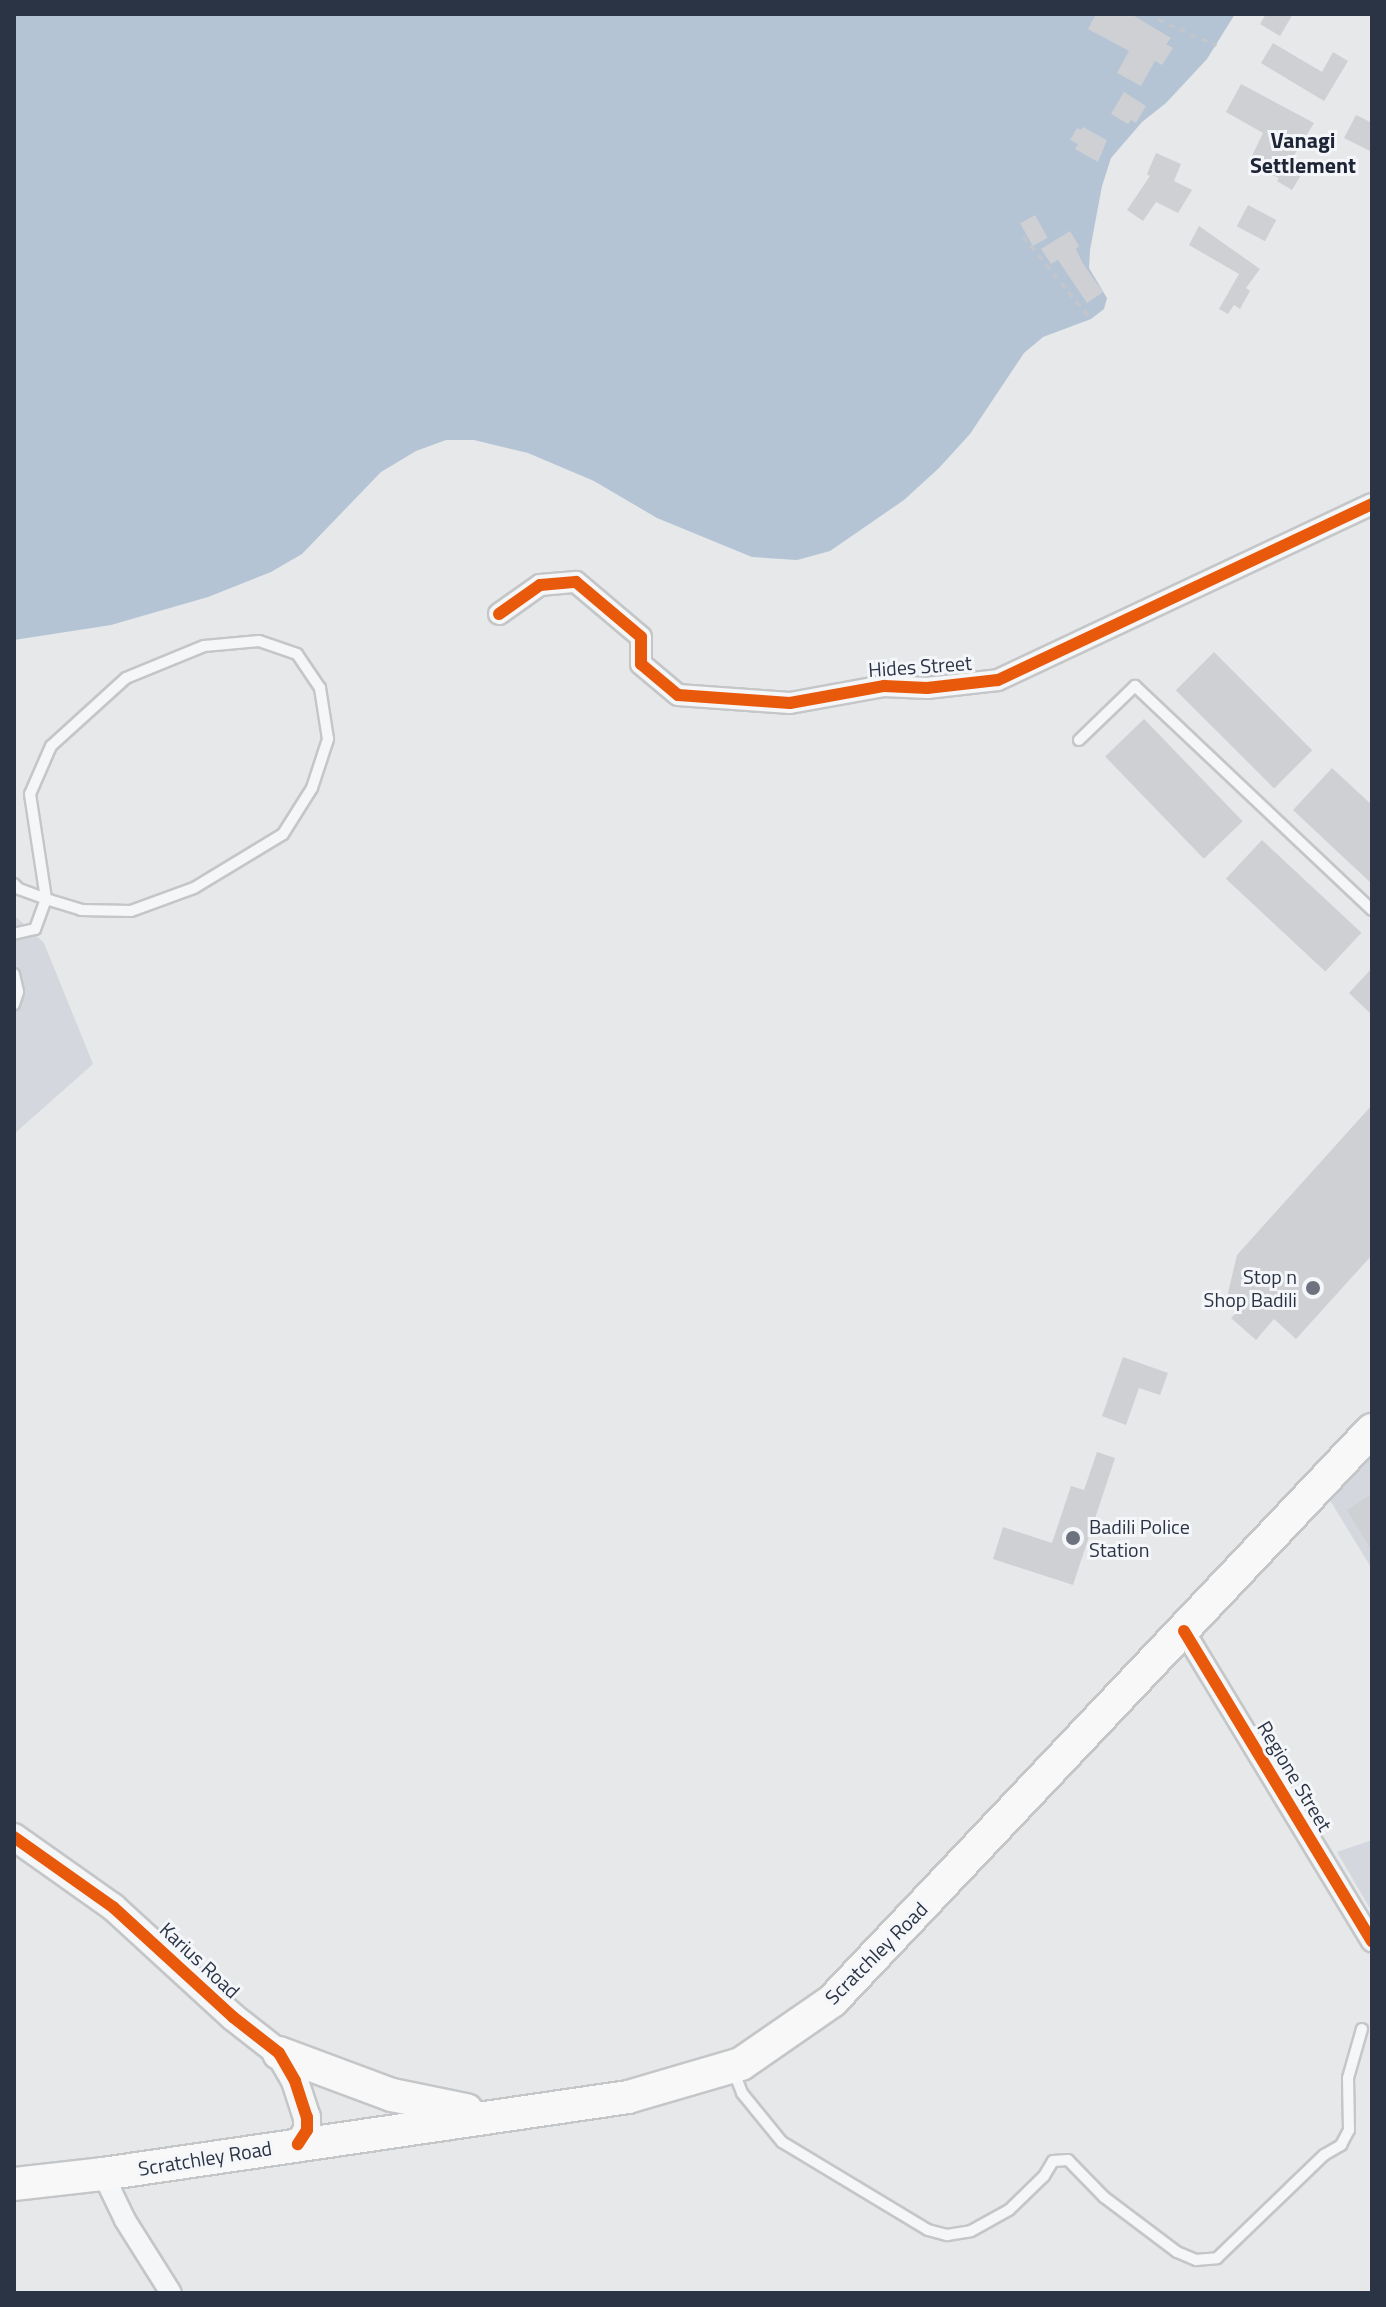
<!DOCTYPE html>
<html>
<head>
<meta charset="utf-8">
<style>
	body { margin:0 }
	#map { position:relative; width:1386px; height:2307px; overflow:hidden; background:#e6e8ea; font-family:"Titillium Web",sans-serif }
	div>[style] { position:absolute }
	.built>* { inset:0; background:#d4d7dd }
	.water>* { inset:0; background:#b4c4d5 }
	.building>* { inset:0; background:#ced0d3; transform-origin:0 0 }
	.path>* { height:3px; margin-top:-1.5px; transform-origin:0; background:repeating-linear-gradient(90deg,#c5c6ca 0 6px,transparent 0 12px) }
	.roads { filter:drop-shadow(2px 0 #c4c6c8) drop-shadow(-2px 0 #c4c6c8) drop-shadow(0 2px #c4c6c8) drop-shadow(0 -2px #c4c6c8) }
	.service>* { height:10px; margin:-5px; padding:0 5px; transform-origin:5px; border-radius:5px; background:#f5f6f7 }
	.minor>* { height:20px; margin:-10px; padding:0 10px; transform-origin:10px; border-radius:10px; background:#f5f6f7 }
	.tertiary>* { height:26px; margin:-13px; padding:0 13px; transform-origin:13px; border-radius:13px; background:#f5f6f7 }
	.primary>* { height:32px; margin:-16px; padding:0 16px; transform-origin:16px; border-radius:16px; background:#f8f8f8 }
	.cycleway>* { height:12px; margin:-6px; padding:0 6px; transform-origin:6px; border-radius:6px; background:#e8590c }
	.dots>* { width:22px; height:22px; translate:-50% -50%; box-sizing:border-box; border:4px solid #f4f6f9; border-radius:50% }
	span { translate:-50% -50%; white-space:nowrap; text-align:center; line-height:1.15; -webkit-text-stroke:6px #f4f6f9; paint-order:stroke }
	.street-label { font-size:20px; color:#2b3445 }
	.poi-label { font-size:20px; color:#2b3445 }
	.right { translate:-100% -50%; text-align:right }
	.left { translate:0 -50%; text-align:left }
	.neighbourhood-label { font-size:22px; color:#1d2536; font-weight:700 }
	.frame { position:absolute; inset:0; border:16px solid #2b3445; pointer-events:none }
</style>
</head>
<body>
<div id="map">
	<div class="built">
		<i style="clip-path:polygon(14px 915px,44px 943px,93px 1064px,14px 1134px)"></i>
		<i style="clip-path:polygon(1372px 1451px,1372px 1569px,1328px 1497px)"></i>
		<i style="clip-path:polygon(1372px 1840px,1372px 1912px,1337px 1852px)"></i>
	</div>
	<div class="water">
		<i style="clip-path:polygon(14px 14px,1235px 14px,1207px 59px,1166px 103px,1142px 122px,1111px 158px,1102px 186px,1090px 250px,1089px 268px,1107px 298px,1104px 309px,1091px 319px,1043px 337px,1024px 353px,970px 434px,939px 468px,904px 500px,830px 551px,797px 560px,752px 557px,657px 518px,594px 481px,528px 453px,474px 440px,446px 440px,416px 451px,381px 472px,302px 554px,271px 572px,208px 597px,111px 625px,14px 640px)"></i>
	</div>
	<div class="building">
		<i style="clip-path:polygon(1096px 14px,1131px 14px,1171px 38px,1166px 44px,1173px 48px,1162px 65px,1155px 61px,1141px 86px,1117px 73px,1129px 51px,1088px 29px)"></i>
		<i style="clip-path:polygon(1266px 14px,1293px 14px,1280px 36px,1260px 24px)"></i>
		<i style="clip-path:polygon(1273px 43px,1322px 72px,1333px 52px,1348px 61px,1324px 101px,1261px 63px)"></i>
		<i style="clip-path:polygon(1241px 84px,1314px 123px,1290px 162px,1304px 170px,1292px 190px,1277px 181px,1279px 178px,1248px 164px,1263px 133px,1226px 112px)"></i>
		<i style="clip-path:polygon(1124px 92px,1146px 106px,1136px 123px,1131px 120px,1128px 124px,1111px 114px)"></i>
		<i style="clip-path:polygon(1356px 115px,1372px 123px,1372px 152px,1344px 138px)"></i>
		<i style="clip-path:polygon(1083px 127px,1107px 140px,1098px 162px,1075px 149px,1078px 144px,1070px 140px,1077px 128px,1081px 130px)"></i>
		<i style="clip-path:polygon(1156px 153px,1181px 164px,1174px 181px,1192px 190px,1178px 213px,1156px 202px,1143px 221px,1127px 210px,1150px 176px,1147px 174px)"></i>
		<i style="left:1248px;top:205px;width:32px;height:24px;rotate:28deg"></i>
		<i style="left:1035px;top:215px;width:26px;height:17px;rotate:61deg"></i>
		<i style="clip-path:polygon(1199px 226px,1260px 269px,1246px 288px,1250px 291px,1240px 309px,1234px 305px,1228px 314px,1219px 309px,1239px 274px,1189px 245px)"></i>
		<i style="clip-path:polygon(1070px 231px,1079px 246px,1076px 249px,1082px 262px,1103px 292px,1087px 303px,1058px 260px,1051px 264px,1041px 249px)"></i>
		<i style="left:1214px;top:652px;width:139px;height:54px;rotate:45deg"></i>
		<i style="left:1144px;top:719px;width:142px;height:54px;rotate:46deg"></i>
		<i style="clip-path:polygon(1332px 768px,1372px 805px,1372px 884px,1293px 810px)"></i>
		<i style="left:1262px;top:840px;width:136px;height:53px;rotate:43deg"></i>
		<i style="clip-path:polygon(1372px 968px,1372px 1015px,1349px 993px)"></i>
		<i style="clip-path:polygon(1372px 1105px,1372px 1255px,1296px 1339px,1274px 1319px,1256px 1340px,1231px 1318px,1237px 1312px,1228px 1293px,1237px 1255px)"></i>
		<i style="clip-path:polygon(1123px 1357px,1168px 1373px,1160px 1395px,1139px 1388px,1126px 1425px,1102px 1416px)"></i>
		<i style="clip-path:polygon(1097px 1452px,1115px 1458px,1073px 1585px,993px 1559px,1003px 1527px,1052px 1543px,1071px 1486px,1084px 1490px)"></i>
		<i style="clip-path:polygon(1372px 1494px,1372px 1551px,1347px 1510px)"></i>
	</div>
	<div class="path">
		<i style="left:1158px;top:19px;width:64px;rotate:24.1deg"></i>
		<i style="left:1023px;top:236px;width:107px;rotate:50.7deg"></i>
	</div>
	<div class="roads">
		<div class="service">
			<i style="left:1079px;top:740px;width:78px;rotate:-44deg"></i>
			<i style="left:1135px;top:686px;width:326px;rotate:43.4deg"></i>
			<i style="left:14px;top:884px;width:7px;rotate:45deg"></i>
			<i style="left:19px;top:889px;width:29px;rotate:20deg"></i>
			<i style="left:46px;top:899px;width:37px;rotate:17deg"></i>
			<i style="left:81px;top:910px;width:50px;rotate:1.1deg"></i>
			<i style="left:131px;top:911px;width:67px;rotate:-20.1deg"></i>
			<i style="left:194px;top:888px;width:104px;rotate:-31.2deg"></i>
			<i style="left:283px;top:834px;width:54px;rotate:-57.8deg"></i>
			<i style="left:312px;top:788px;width:52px;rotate:-71.9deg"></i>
			<i style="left:328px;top:739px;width:52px;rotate:-98.9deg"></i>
			<i style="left:320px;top:688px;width:41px;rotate:-124.1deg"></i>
			<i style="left:297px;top:654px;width:40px;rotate:-161.1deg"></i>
			<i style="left:259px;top:641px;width:55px;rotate:174.8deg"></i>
			<i style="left:204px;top:646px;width:84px;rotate:157.7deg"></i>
			<i style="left:126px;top:678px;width:101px;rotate:137.8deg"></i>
			<i style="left:51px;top:746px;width:52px;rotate:113.6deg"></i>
			<i style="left:30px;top:794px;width:106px;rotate:81.3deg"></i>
			<i style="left:46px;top:899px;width:32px;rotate:110deg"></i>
			<i style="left:35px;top:929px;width:22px;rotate:167deg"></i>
			<i style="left:14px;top:974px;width:18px;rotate:77deg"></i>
			<i style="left:18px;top:992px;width:13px;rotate:108deg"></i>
			<i style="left:734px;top:2072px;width:22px;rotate:69deg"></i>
			<i style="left:742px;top:2093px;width:63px;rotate:50.8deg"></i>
			<i style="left:782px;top:2142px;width:170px;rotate:31.1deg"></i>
			<i style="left:928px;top:2230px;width:20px;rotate:15deg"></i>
			<i style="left:947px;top:2235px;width:24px;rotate:-9deg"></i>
			<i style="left:971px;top:2231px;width:43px;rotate:-28.9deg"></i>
			<i style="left:1009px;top:2210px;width:49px;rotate:-44.2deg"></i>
			<i style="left:1044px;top:2176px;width:17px;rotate:-59deg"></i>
			<i style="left:1053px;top:2161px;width:15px;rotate:-4deg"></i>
			<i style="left:1068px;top:2160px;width:52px;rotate:45.8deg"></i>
			<i style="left:1104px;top:2197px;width:91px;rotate:37deg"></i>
			<i style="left:1177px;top:2252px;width:21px;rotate:23deg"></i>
			<i style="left:1196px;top:2260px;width:21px;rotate:-5deg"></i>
			<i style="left:1217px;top:2258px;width:149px;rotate:-43.9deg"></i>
			<i style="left:1324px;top:2155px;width:20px;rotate:-30deg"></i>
			<i style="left:1341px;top:2145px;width:17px;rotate:-62deg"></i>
			<i style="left:1349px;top:2130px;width:52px;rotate:-91.1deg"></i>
			<i style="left:1348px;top:2078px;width:51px;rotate:-74.1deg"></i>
		</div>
		<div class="minor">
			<i style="left:499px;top:614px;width:50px;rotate:-35.3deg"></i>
			<i style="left:540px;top:585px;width:36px;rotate:-5deg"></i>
			<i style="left:576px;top:582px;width:85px;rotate:40.2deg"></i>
			<i style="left:641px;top:637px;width:27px;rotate:90deg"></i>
			<i style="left:641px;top:664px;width:48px;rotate:40deg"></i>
			<i style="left:678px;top:695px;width:112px;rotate:4.1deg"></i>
			<i style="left:790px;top:703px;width:96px;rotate:-10.3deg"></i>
			<i style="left:884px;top:686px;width:43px;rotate:2.7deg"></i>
			<i style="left:927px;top:688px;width:71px;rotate:-6.4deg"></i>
			<i style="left:998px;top:680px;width:413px;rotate:-25.2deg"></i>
			<i style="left:1184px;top:1631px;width:363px;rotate:58.8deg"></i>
			<i style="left:103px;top:2174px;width:51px;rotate:64.4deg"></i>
			<i style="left:125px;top:2220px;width:86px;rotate:57.8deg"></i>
		</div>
		<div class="tertiary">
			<i style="left:14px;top:1837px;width:121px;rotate:35.3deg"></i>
			<i style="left:113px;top:1907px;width:163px;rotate:42.5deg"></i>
			<i style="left:233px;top:2017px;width:58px;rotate:38deg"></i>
			<i style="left:279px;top:2053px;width:32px;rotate:60deg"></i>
			<i style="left:295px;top:2081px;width:38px;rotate:72deg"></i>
			<i style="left:307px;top:2117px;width:13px;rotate:90deg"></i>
			<i style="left:307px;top:2130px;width:17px;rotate:123deg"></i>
		</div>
		<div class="primary">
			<i style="left:279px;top:2053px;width:121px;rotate:20.4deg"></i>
			<i style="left:392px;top:2095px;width:76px;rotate:11.5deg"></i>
			<i style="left:14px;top:2184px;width:90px;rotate:-6.4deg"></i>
			<i style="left:103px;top:2174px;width:531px;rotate:-8.34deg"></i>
			<i style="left:628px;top:2097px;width:118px;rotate:-16.3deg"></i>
			<i style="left:741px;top:2064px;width:111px;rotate:-34.7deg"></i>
			<i style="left:832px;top:2001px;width:786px;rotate:-46.6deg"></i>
		</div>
	</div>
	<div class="cycleway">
		<i style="left:499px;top:614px;width:50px;rotate:-35.3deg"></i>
		<i style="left:540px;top:585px;width:36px;rotate:-5deg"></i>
		<i style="left:576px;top:582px;width:85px;rotate:40.2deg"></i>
		<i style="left:641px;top:637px;width:27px;rotate:90deg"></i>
		<i style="left:641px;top:664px;width:48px;rotate:40deg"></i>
		<i style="left:678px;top:695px;width:112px;rotate:4.1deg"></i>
		<i style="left:790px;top:703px;width:96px;rotate:-10.3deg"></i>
		<i style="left:884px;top:686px;width:43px;rotate:2.7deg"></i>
		<i style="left:927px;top:688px;width:71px;rotate:-6.4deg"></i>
		<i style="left:998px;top:680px;width:413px;rotate:-25.2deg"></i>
		<i style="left:1184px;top:1631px;width:363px;rotate:58.8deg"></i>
		<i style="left:14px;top:1837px;width:121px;rotate:35.3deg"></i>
		<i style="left:113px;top:1907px;width:163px;rotate:42.5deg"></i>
		<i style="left:233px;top:2017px;width:58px;rotate:38deg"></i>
		<i style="left:279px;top:2053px;width:32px;rotate:60deg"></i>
		<i style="left:295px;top:2081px;width:38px;rotate:72deg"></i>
		<i style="left:307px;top:2117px;width:13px;rotate:90deg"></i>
		<i style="left:307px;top:2130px;width:17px;rotate:123deg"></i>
	</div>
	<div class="dots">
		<i style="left:1313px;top:1288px;background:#6c737f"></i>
		<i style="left:1073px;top:1538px;background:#6c737f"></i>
	</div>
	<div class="street-label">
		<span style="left:920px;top:666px;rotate:-4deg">Hides Street</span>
		<span style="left:1295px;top:1776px;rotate:59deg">Regione Street</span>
		<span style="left:876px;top:1953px;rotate:-45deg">Scratchley Road</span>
		<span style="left:200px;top:1960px;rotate:43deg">Karius Road</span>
		<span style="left:205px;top:2158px;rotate:-9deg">Scratchley Road</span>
	</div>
	<div class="poi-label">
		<span class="right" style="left:1297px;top:1288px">Stop n<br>Shop Badili</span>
		<span class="left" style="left:1089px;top:1538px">Badili Police<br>Station</span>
	</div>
	<div class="neighbourhood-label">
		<span style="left:1303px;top:153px">Vanagi<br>Settlement</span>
	</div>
	<div class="frame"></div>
</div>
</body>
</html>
